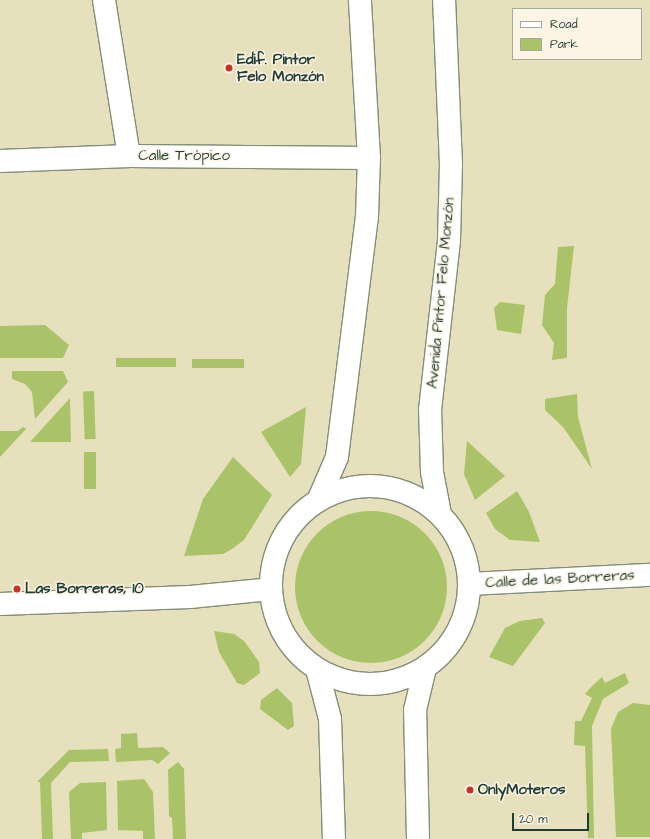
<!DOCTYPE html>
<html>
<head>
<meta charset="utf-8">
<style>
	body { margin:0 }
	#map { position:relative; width:650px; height:839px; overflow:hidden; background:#e7e0bc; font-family:"Architects Daughter",sans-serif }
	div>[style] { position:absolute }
	.green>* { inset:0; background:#aac368; transform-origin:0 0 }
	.round { border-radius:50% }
	.roads { filter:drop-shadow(1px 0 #838e78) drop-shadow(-1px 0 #838e78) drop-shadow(0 1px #838e78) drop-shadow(0 -1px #838e78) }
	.minor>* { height:22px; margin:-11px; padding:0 11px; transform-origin:11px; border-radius:11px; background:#fff }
	.tertiary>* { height:22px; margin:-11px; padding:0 11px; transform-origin:11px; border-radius:11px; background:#fff }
	.tertiary>.ring { margin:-11px; padding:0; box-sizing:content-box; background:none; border:22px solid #fff; border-radius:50% }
	.dots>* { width:11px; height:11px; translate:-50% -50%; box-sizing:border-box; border:2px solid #fcf5e5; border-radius:50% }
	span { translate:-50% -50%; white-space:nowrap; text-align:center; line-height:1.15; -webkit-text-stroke:3px #fcf5e5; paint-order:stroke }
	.poi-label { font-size:15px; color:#1f3d34; font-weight:700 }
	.left { translate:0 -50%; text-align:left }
	.street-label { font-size:15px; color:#1f3d34 }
	.legend { position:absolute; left:512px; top:8px; width:130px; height:52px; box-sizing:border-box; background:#fcf5e5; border:1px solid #a4ab9e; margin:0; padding:5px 7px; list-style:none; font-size:12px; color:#1f3d34 }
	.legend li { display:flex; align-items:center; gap:8px; height:20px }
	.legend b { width:20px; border:1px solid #a4ab9e }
	.scale { position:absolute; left:512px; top:813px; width:77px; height:18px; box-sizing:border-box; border:2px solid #1f3d34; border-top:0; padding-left:5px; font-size:12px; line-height:14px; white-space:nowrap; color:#1f3d34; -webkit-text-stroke:3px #fcf5e5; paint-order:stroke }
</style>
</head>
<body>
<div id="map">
	<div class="green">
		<i style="clip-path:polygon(574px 246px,567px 308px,567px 358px,552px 360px,554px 343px,542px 325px,545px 295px,555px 284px,558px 247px)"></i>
		<i style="clip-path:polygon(500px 302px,525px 305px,521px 334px,497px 330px,494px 308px)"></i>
		<i style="clip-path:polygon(45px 325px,69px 345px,63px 358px,0 358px,0 326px)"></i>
		<i style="left:176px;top:358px;width:9px;height:60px;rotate:90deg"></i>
		<i style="left:192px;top:359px;width:52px;height:9px"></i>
		<i style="clip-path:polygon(12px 371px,63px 371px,68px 382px,35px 419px,32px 392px,25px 384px,12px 379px)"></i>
		<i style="left:94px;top:391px;width:48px;height:11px;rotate:88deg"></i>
		<i style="clip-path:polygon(577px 394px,578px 417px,592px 469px,563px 427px,545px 410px,545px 399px)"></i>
		<i style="clip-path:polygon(70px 398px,71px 442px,30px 442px)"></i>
		<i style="clip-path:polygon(306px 407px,301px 464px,290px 477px,261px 432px)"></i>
		<i style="clip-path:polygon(23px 427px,26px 429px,0 457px,0 431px,18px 431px)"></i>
		<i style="clip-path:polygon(467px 441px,505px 476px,475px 500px,464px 474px)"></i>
		<i style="left:84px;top:452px;width:12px;height:37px"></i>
		<i style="clip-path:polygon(233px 457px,272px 495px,244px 540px,232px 549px,223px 554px,184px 556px,203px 499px)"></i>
		<i style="clip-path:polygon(517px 491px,529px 512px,540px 542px,510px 540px,495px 529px,486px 513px)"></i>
		<i class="round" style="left:295px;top:511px;width:152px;height:152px"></i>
		<i style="clip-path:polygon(542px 618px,545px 623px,513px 666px,489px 657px,505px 628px,520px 621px)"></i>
		<i style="clip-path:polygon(214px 631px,234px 634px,244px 641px,259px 662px,260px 673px,244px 685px,237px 683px,219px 652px)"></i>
		<i style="clip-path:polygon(625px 673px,629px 683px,603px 699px,592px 726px,594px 838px,588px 838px,585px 746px,574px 745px,575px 721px,581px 721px,592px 698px,585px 694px,592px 686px,602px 677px,605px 683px)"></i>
		<i style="clip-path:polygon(277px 688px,292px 703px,294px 726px,288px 730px,260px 709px,261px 700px)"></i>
		<i style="clip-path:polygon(633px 703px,650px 705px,650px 837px,616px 837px,611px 729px,618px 712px)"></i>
		<i style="clip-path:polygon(137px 733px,138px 748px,163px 747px,170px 753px,158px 764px,152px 760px,116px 762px,115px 749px,121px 748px,121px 734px)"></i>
		<i style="clip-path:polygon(108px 749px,109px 761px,70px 762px,51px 783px,53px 839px,42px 839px,40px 782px,37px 782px,69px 750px)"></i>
		<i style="clip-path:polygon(178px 762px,184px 769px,186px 839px,173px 839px,172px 818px,169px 816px,168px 770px)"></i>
		<i style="clip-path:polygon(144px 779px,153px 792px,155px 839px,143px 839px,143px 831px,118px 830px,117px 781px)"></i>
		<i style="clip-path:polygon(106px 782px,107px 830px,82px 833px,82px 839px,71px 839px,69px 792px,80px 783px)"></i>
	</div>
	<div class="roads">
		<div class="minor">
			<i style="left:104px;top:0;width:158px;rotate:80.9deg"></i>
			<i style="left:0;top:161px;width:129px;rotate:-2.2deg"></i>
			<i style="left:129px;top:156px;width:240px;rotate:0.5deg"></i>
			<i style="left:470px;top:584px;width:180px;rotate:-2.9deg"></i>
			<i style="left:0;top:604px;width:190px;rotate:-2.1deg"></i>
			<i style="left:190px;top:597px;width:81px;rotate:-5.6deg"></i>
		</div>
		<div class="tertiary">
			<i class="ring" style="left:271px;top:486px;width:176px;height:176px"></i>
			<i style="left:318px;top:501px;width:48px;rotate:-66.6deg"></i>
			<i style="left:337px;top:457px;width:242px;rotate:-82.9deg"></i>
			<i style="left:367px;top:217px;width:59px;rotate:-88.1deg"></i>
			<i style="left:369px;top:158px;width:158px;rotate:-93.3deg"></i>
			<i style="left:440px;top:514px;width:43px;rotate:-100.8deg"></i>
			<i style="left:432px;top:472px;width:62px;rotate:-91.8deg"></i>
			<i style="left:430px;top:410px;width:171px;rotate:-83.6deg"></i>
			<i style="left:449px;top:240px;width:75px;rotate:-88.5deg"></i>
			<i style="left:451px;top:165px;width:165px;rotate:-92.4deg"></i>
			<i style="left:317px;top:669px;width:52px;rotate:75.4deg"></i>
			<i style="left:330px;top:719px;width:120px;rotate:88.1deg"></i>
			<i style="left:418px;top:839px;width:129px;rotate:-91.3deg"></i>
			<i style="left:415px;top:710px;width:43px;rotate:-76.6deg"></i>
		</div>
	</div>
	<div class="dots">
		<i style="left:229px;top:68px;background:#c8321e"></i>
		<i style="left:17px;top:589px;background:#c8321e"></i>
		<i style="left:470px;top:790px;background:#c8321e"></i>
	</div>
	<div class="poi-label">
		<span class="left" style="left:237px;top:68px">Edif. Pintor<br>Felo Monzón</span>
		<span class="left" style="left:25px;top:589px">Las Borreras, 10</span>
		<span class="left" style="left:478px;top:790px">OnlyMoteros</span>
	</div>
	<div class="street-label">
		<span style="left:184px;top:156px">Calle Trópico</span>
		<span style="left:441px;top:293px;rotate:-85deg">Avenida Pintor Felo Monzón</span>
		<span style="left:560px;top:579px;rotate:-3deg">Calle de las Borreras</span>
	</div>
	<ul class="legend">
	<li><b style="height:5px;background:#fff"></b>Road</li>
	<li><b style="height:11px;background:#aac368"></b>Park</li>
	</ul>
	<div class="scale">20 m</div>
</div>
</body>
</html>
